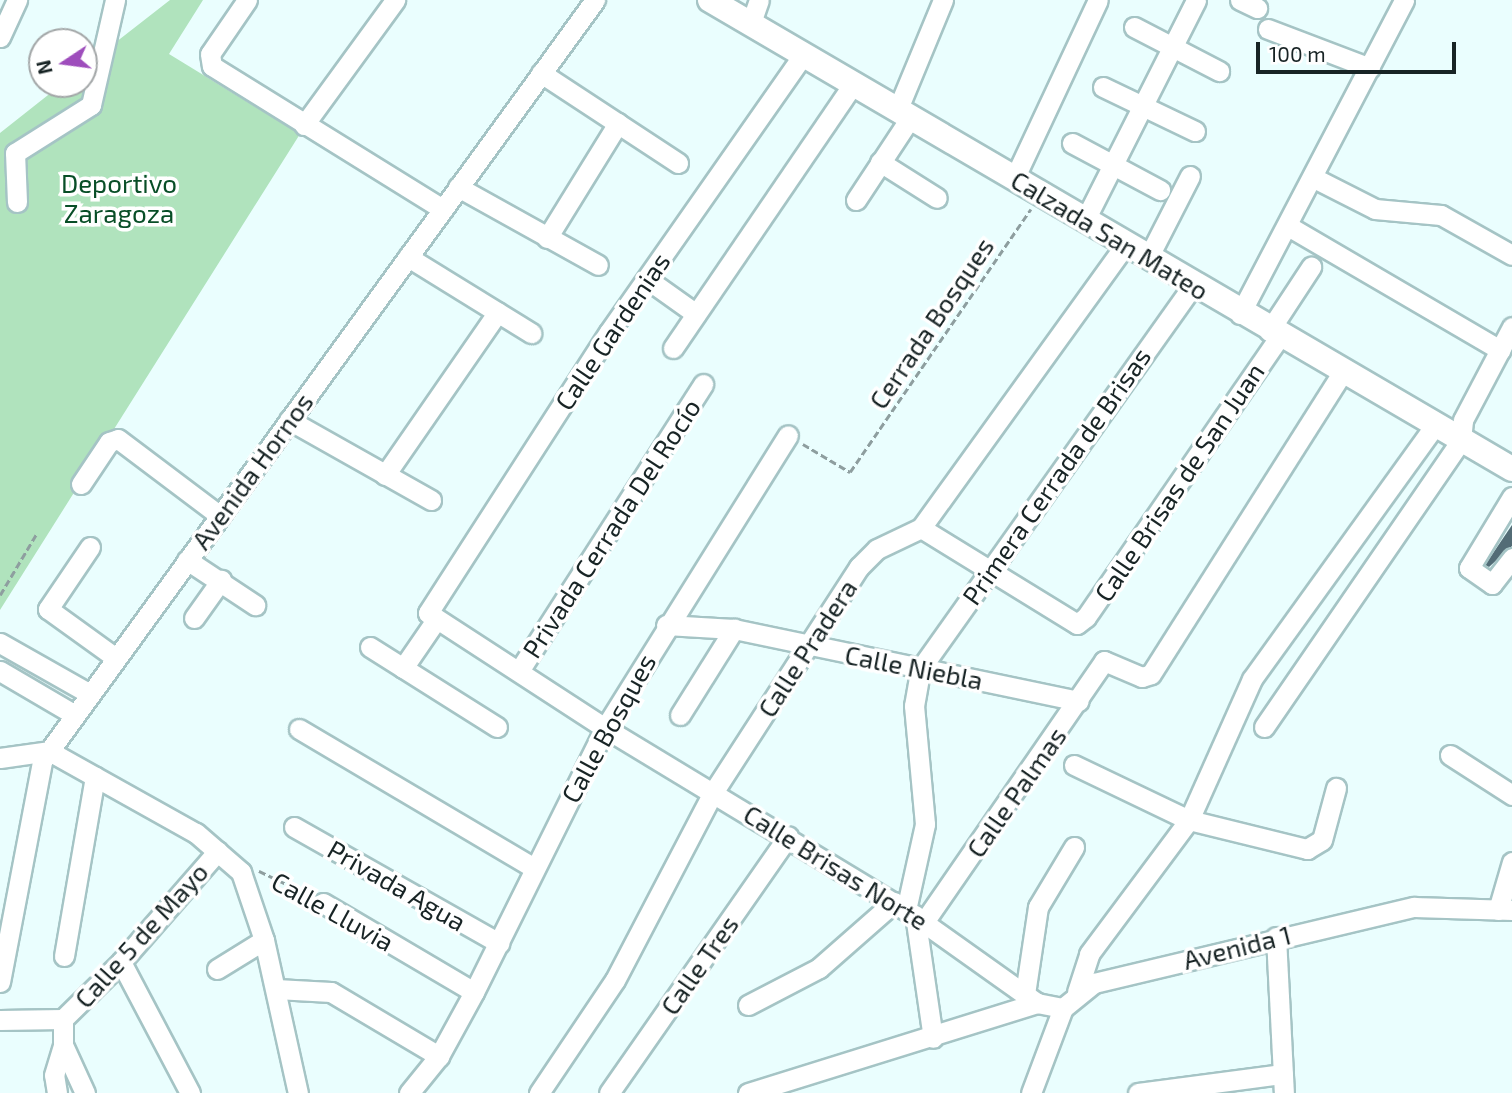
<!DOCTYPE html>
<html>
<head>
<meta charset="utf-8">
<style>
	body { margin:0 }
	#map { position:relative; width:1512px; height:1093px; overflow:hidden; background:#eafefe; font-family:"Exo 2",sans-serif }
	div>[style] { position:absolute }
	.green>* { inset:0; background:#b0e3bd }
	.building>* { inset:0; background:#536c76 }
	.path>* { height:2.5px; margin-top:-1.25px; transform-origin:0; background:repeating-linear-gradient(90deg,#8e9e9f 0 7px,transparent 0 10.5px) }
	.roads { filter:drop-shadow(2px 0 #a5c4c5) drop-shadow(-2px 0 #a5c4c5) drop-shadow(0 2px #a5c4c5) drop-shadow(0 -2px #a5c4c5) }
	.minor>* { height:19px; margin:-9.5px; padding:0 9.5px; transform-origin:9.5px; border-radius:9.5px; background:#fff }
	.major>* { height:24px; margin:-12px; padding:0 12px; transform-origin:12px; border-radius:12px; background:#fff }
	span { translate:-50% -50%; white-space:nowrap; text-align:center; line-height:1.15; -webkit-text-stroke:7px #fff; paint-order:stroke }
	.park-label { font-size:26px; color:#084e27 }
	.street-label { font-size:26px; color:#182425 }
	.north { position:absolute; left:28px; top:28px; width:70px; height:70px; box-sizing:border-box; background:#fff; border:2px solid #a3a7a8; border-radius:50%; rotate:257deg; font-size:19px; font-weight:700; line-height:28px; text-align:center; color:#182425 }
	.north::after { content:''; display:block; margin:auto; width:24px; height:32px; background:#9e4dbc; clip-path:polygon(50% 0,100% 100%,50% 72%,0 100%) }
	.scale { position:absolute; left:1256px; top:42px; width:200px; height:32px; box-sizing:border-box; border:4px solid #182425; border-top:0; padding-left:9px; font-size:21px; line-height:24px; white-space:nowrap; color:#182425; -webkit-text-stroke:5px #fff; paint-order:stroke }
</style>
</head>
<body>
<div id="map">
	<div class="green">
		<i style="clip-path:polygon(170px 0,203px 0,169px 54px,300px 134px,0 610px,0 133px,62px 84px,84px 84px,84px 67px)"></i>
	</div>
	<div class="building">
		<i style="clip-path:polygon(1512px 525px,1512px 546px,1489px 567px,1485px 565px)"></i>
	</div>
	<div class="path">
		<i style="left:803px;top:444px;width:55px;rotate:30.8deg"></i>
		<i style="left:850px;top:472px;width:319px;rotate:-55.5deg"></i>
		<i style="left:0;top:595px;width:72px;rotate:-59.2deg"></i>
		<i style="left:259px;top:871px;width:55px;rotate:25.6deg"></i>
	</div>
	<div class="roads">
		<div class="minor">
			<i style="left:247px;top:0;width:65px;rotate:124.4deg"></i>
			<i style="left:210px;top:54px;width:12px;rotate:81deg"></i>
			<i style="left:212px;top:66px;width:272px;rotate:31.8deg"></i>
			<i style="left:1240px;top:0;width:19px;rotate:25deg"></i>
			<i style="left:751px;top:23px;width:24px;rotate:-71deg"></i>
			<i style="left:1134px;top:27px;width:96px;rotate:27.4deg"></i>
			<i style="left:1268px;top:29px;width:109px;rotate:20.9deg"></i>
			<i style="left:0;top:37px;width:41px;rotate:-65.3deg"></i>
			<i style="left:803px;top:55px;width:338px;rotate:125deg"></i>
			<i style="left:609px;top:332px;width:334px;rotate:122.8deg"></i>
			<i style="left:428px;top:613px;width:211px;rotate:33deg"></i>
			<i style="left:605px;top:728px;width:352px;rotate:31.2deg"></i>
			<i style="left:906px;top:910px;width:161px;rotate:35.4deg"></i>
			<i style="left:1037px;top:1003px;width:26px;rotate:11deg"></i>
			<i style="left:541px;top:73px;width:164px;rotate:33.3deg"></i>
			<i style="left:1103px;top:87px;width:102px;rotate:25.6deg"></i>
			<i style="left:897px;top:111px;width:120px;rotate:-67.5deg"></i>
			<i style="left:304px;top:125px;width:155px;rotate:-53.9deg"></i>
			<i style="left:1072px;top:143px;width:100px;rotate:28.1deg"></i>
			<i style="left:880px;top:162px;width:67px;rotate:32.3deg"></i>
			<i style="left:1015px;top:177px;width:195px;rotate:-64.9deg"></i>
			<i style="left:1314px;top:178px;width:68px;rotate:26.9deg"></i>
			<i style="left:1375px;top:209px;width:66px;rotate:5.2deg"></i>
			<i style="left:1441px;top:215px;width:81px;rotate:29.4deg"></i>
			<i style="left:458px;top:187px;width:160px;rotate:29.1deg"></i>
			<i style="left:856px;top:200px;width:98px;rotate:-56.6deg"></i>
			<i style="left:17px;top:202px;width:49px;rotate:-92.3deg"></i>
			<i style="left:15px;top:153px;width:90px;rotate:-32.3deg"></i>
			<i style="left:91px;top:105px;width:108px;rotate:-77.1deg"></i>
			<i style="left:1085px;top:220px;width:246px;rotate:-63.2deg"></i>
			<i style="left:1288px;top:226px;width:246px;rotate:30.3deg"></i>
			<i style="left:547px;top:238px;width:135px;rotate:-58.3deg"></i>
			<i style="left:408px;top:257px;width:145px;rotate:31.7deg"></i>
			<i style="left:1148px;top:258px;width:92px;rotate:-62.9deg"></i>
			<i style="left:647px;top:279px;width:60px;rotate:35.5deg"></i>
			<i style="left:1240px;top:314px;width:354px;rotate:-62.4deg"></i>
			<i style="left:1269px;top:331px;width:77px;rotate:-56.7deg"></i>
			<i style="left:673px;top:348px;width:320px;rotate:-55.7deg"></i>
			<i style="left:289px;top:420px;width:163px;rotate:29.4deg"></i>
			<i style="left:385px;top:475px;width:198px;rotate:-55.3deg"></i>
			<i style="left:81px;top:484px;width:50px;rotate:-56.3deg"></i>
			<i style="left:109px;top:442px;width:9px;rotate:-18deg"></i>
			<i style="left:118px;top:439px;width:128px;rotate:37deg"></i>
			<i style="left:1512px;top:497px;width:83px;rotate:121.2deg"></i>
			<i style="left:1469px;top:568px;width:28px;rotate:35deg"></i>
			<i style="left:1492px;top:584px;width:33px;rotate:-52deg"></i>
			<i style="left:921px;top:528px;width:183px;rotate:31.6deg"></i>
			<i style="left:1077px;top:624px;width:11px;rotate:-38deg"></i>
			<i style="left:1086px;top:617px;width:340px;rotate:-55.4deg"></i>
			<i style="left:90px;top:547px;width:75px;rotate:124.1deg"></i>
			<i style="left:48px;top:609px;width:84px;rotate:35.8deg"></i>
			<i style="left:187px;top:560px;width:82px;rotate:33.5deg"></i>
			<i style="left:194px;top:618px;width:47px;rotate:-54.6deg"></i>
			<i style="left:666px;top:625px;width:68px;rotate:3.4deg"></i>
			<i style="left:734px;top:629px;width:352px;rotate:11.8deg"></i>
			<i style="left:0;top:643px;width:103px;rotate:29.5deg"></i>
			<i style="left:370px;top:647px;width:150px;rotate:32.2deg"></i>
			<i style="left:403px;top:668px;width:58px;rotate:-55.5deg"></i>
			<i style="left:0;top:671px;width:87px;rotate:30.4deg"></i>
			<i style="left:519px;top:671px;width:341px;rotate:-57.3deg"></i>
			<i style="left:680px;top:715px;width:102px;rotate:-57.9deg"></i>
			<i style="left:1264px;top:727px;width:348px;rotate:-55.5deg"></i>
			<i style="left:1461px;top:440px;width:20px;rotate:-84deg"></i>
			<i style="left:1463px;top:420px;width:105px;rotate:-62.2deg"></i>
			<i style="left:299px;top:729px;width:271px;rotate:30.6deg"></i>
			<i style="left:49px;top:751px;width:168px;rotate:29.2deg"></i>
			<i style="left:196px;top:833px;width:60px;rotate:40.9deg"></i>
			<i style="left:241px;top:872px;width:72px;rotate:71.3deg"></i>
			<i style="left:264px;top:940px;width:157px;rotate:77.5deg"></i>
			<i style="left:1450px;top:755px;width:74px;rotate:32.8deg"></i>
			<i style="left:0;top:758px;width:49px;rotate:-8.1deg"></i>
			<i style="left:1074px;top:765px;width:127px;rotate:25.6deg"></i>
			<i style="left:1189px;top:820px;width:122px;rotate:13.8deg"></i>
			<i style="left:1307px;top:849px;width:17px;rotate:-31deg"></i>
			<i style="left:1322px;top:840px;width:54px;rotate:-74.9deg"></i>
			<i style="left:294px;top:827px;width:236px;rotate:29.5deg"></i>
			<i style="left:323px;top:903px;width:175px;rotate:30.5deg"></i>
			<i style="left:906px;top:910px;width:88px;rotate:-77.5deg"></i>
			<i style="left:925px;top:824px;width:119px;rotate:-95.3deg"></i>
			<i style="left:914px;top:706px;width:39px;rotate:-80deg"></i>
			<i style="left:921px;top:668px;width:468px;rotate:-54.6deg"></i>
			<i style="left:1498px;top:910px;width:50px;rotate:-73.7deg"></i>
			<i style="left:915px;top:915px;width:124px;rotate:81.7deg"></i>
			<i style="left:924px;top:922px;width:317px;rotate:-55.4deg"></i>
			<i style="left:1104px;top:661px;width:41px;rotate:22.8deg"></i>
			<i style="left:1142px;top:677px;width:9px;rotate:-18deg"></i>
			<i style="left:1151px;top:674px;width:356px;rotate:-57.6deg"></i>
			<i style="left:1276px;top:937px;width:156px;rotate:87.1deg"></i>
			<i style="left:64px;top:956px;width:182px;rotate:-80.2deg"></i>
			<i style="left:121px;top:962px;width:148px;rotate:62.2deg"></i>
			<i style="left:217px;top:969px;width:55px;rotate:-31.7deg"></i>
			<i style="left:0;top:982px;width:225px;rotate:-79.2deg"></i>
			<i style="left:42px;top:761px;width:941px;rotate:-54deg"></i>
			<i style="left:276px;top:989px;width:55px;rotate:3.1deg"></i>
			<i style="left:331px;top:992px;width:126px;rotate:30.7deg"></i>
			<i style="left:1077px;top:992px;width:40px;rotate:-72deg"></i>
			<i style="left:1089px;top:954px;width:167px;rotate:-53.3deg"></i>
			<i style="left:1189px;top:820px;width:154px;rotate:-65.9deg"></i>
			<i style="left:1252px;top:679px;width:313px;rotate:-54.2deg"></i>
			<i style="left:1025px;top:994px;width:88px;rotate:-81.5deg"></i>
			<i style="left:1038px;top:907px;width:70px;rotate:-59deg"></i>
			<i style="left:748px;top:1005px;width:80px;rotate:-27.5deg"></i>
			<i style="left:819px;top:968px;width:100px;rotate:-41.3deg"></i>
			<i style="left:63px;top:1019px;width:81px;rotate:-44.5deg"></i>
			<i style="left:121px;top:962px;width:147px;rotate:-48.9deg"></i>
			<i style="left:63px;top:1019px;width:26px;rotate:90deg"></i>
			<i style="left:63px;top:1045px;width:53px;rotate:65.4deg"></i>
			<i style="left:0;top:1020px;width:63px;rotate:-0.9deg"></i>
			<i style="left:57px;top:1093px;width:18px;rotate:-99deg"></i>
			<i style="left:54px;top:1075px;width:31px;rotate:-73deg"></i>
			<i style="left:409px;top:1093px;width:48px;rotate:-51deg"></i>
			<i style="left:439px;top:1056px;width:73px;rotate:-61.3deg"></i>
			<i style="left:474px;top:992px;width:295px;rotate:-63.6deg"></i>
			<i style="left:605px;top:728px;width:345px;rotate:-58deg"></i>
			<i style="left:539px;top:1093px;width:136px;rotate:-56.1deg"></i>
			<i style="left:615px;top:980px;width:213px;rotate:-62.4deg"></i>
			<i style="left:714px;top:791px;width:267px;rotate:-57.1deg"></i>
			<i style="left:859px;top:567px;width:25px;rotate:-45deg"></i>
			<i style="left:877px;top:549px;width:49px;rotate:-25.5deg"></i>
			<i style="left:921px;top:528px;width:349px;rotate:-54.2deg"></i>
			<i style="left:609px;top:1093px;width:313px;rotate:-55.1deg"></i>
			<i style="left:748px;top:1093px;width:303px;rotate:-17.3deg"></i>
			<i style="left:1031px;top:1093px;width:91px;rotate:-69.4deg"></i>
			<i style="left:1063px;top:1008px;width:40px;rotate:-39deg"></i>
			<i style="left:1094px;top:983px;width:329px;rotate:-13.4deg"></i>
			<i style="left:1414px;top:907px;width:98px;rotate:1.8deg"></i>
			<i style="left:1138px;top:1093px;width:146px;rotate:-7.5deg"></i>
		</div>
		<div class="major">
			<i style="left:710px;top:0;width:929px;rotate:30.32deg"></i>
		</div>
	</div>
	<div class="park-label">
		<span style="left:119px;top:198px">Deportivo<br>Zaragoza</span>
	</div>
	<div class="street-label">
		<span style="left:1110px;top:235px;rotate:31deg">Calzada San Mateo</span>
		<span style="left:931px;top:323px;rotate:-56deg">Cerrada Bosques</span>
		<span style="left:612px;top:331px;rotate:-56deg">Calle Gardenias</span>
		<span style="left:252px;top:471px;rotate:-54deg">Avenida Hornos</span>
		<span style="left:1056px;top:476px;rotate:-55deg">Primera Cerrada de Brisas</span>
		<span style="left:1179px;top:482px;rotate:-56deg">Calle Brisas de San Juan</span>
		<span style="left:611px;top:528px;rotate:-57deg">Privada Cerrada Del Rocío</span>
		<span style="left:807px;top:648px;rotate:-57deg">Calle Pradera</span>
		<span style="left:914px;top:667px;rotate:11deg">Calle Niebla</span>
		<span style="left:608px;top:728px;rotate:-61deg">Calle Bosques</span>
		<span style="left:1016px;top:792px;rotate:-55deg">Calle Palmas</span>
		<span style="left:836px;top:867px;rotate:32deg">Calle Brisas Norte</span>
		<span style="left:397px;top:885px;rotate:30deg">Privada Agua</span>
		<span style="left:333px;top:911px;rotate:29deg">Calle Lluvia</span>
		<span style="left:141px;top:935px;rotate:-48deg">Calle 5 de Mayo</span>
		<span style="left:1237px;top:947px;rotate:-14deg">Avenida 1</span>
		<span style="left:699px;top:965px;rotate:-55deg">Calle Tres</span>
	</div>
	<div class="north">N</div>
	<div class="scale">100 m</div>
</div>
</body>
</html>
